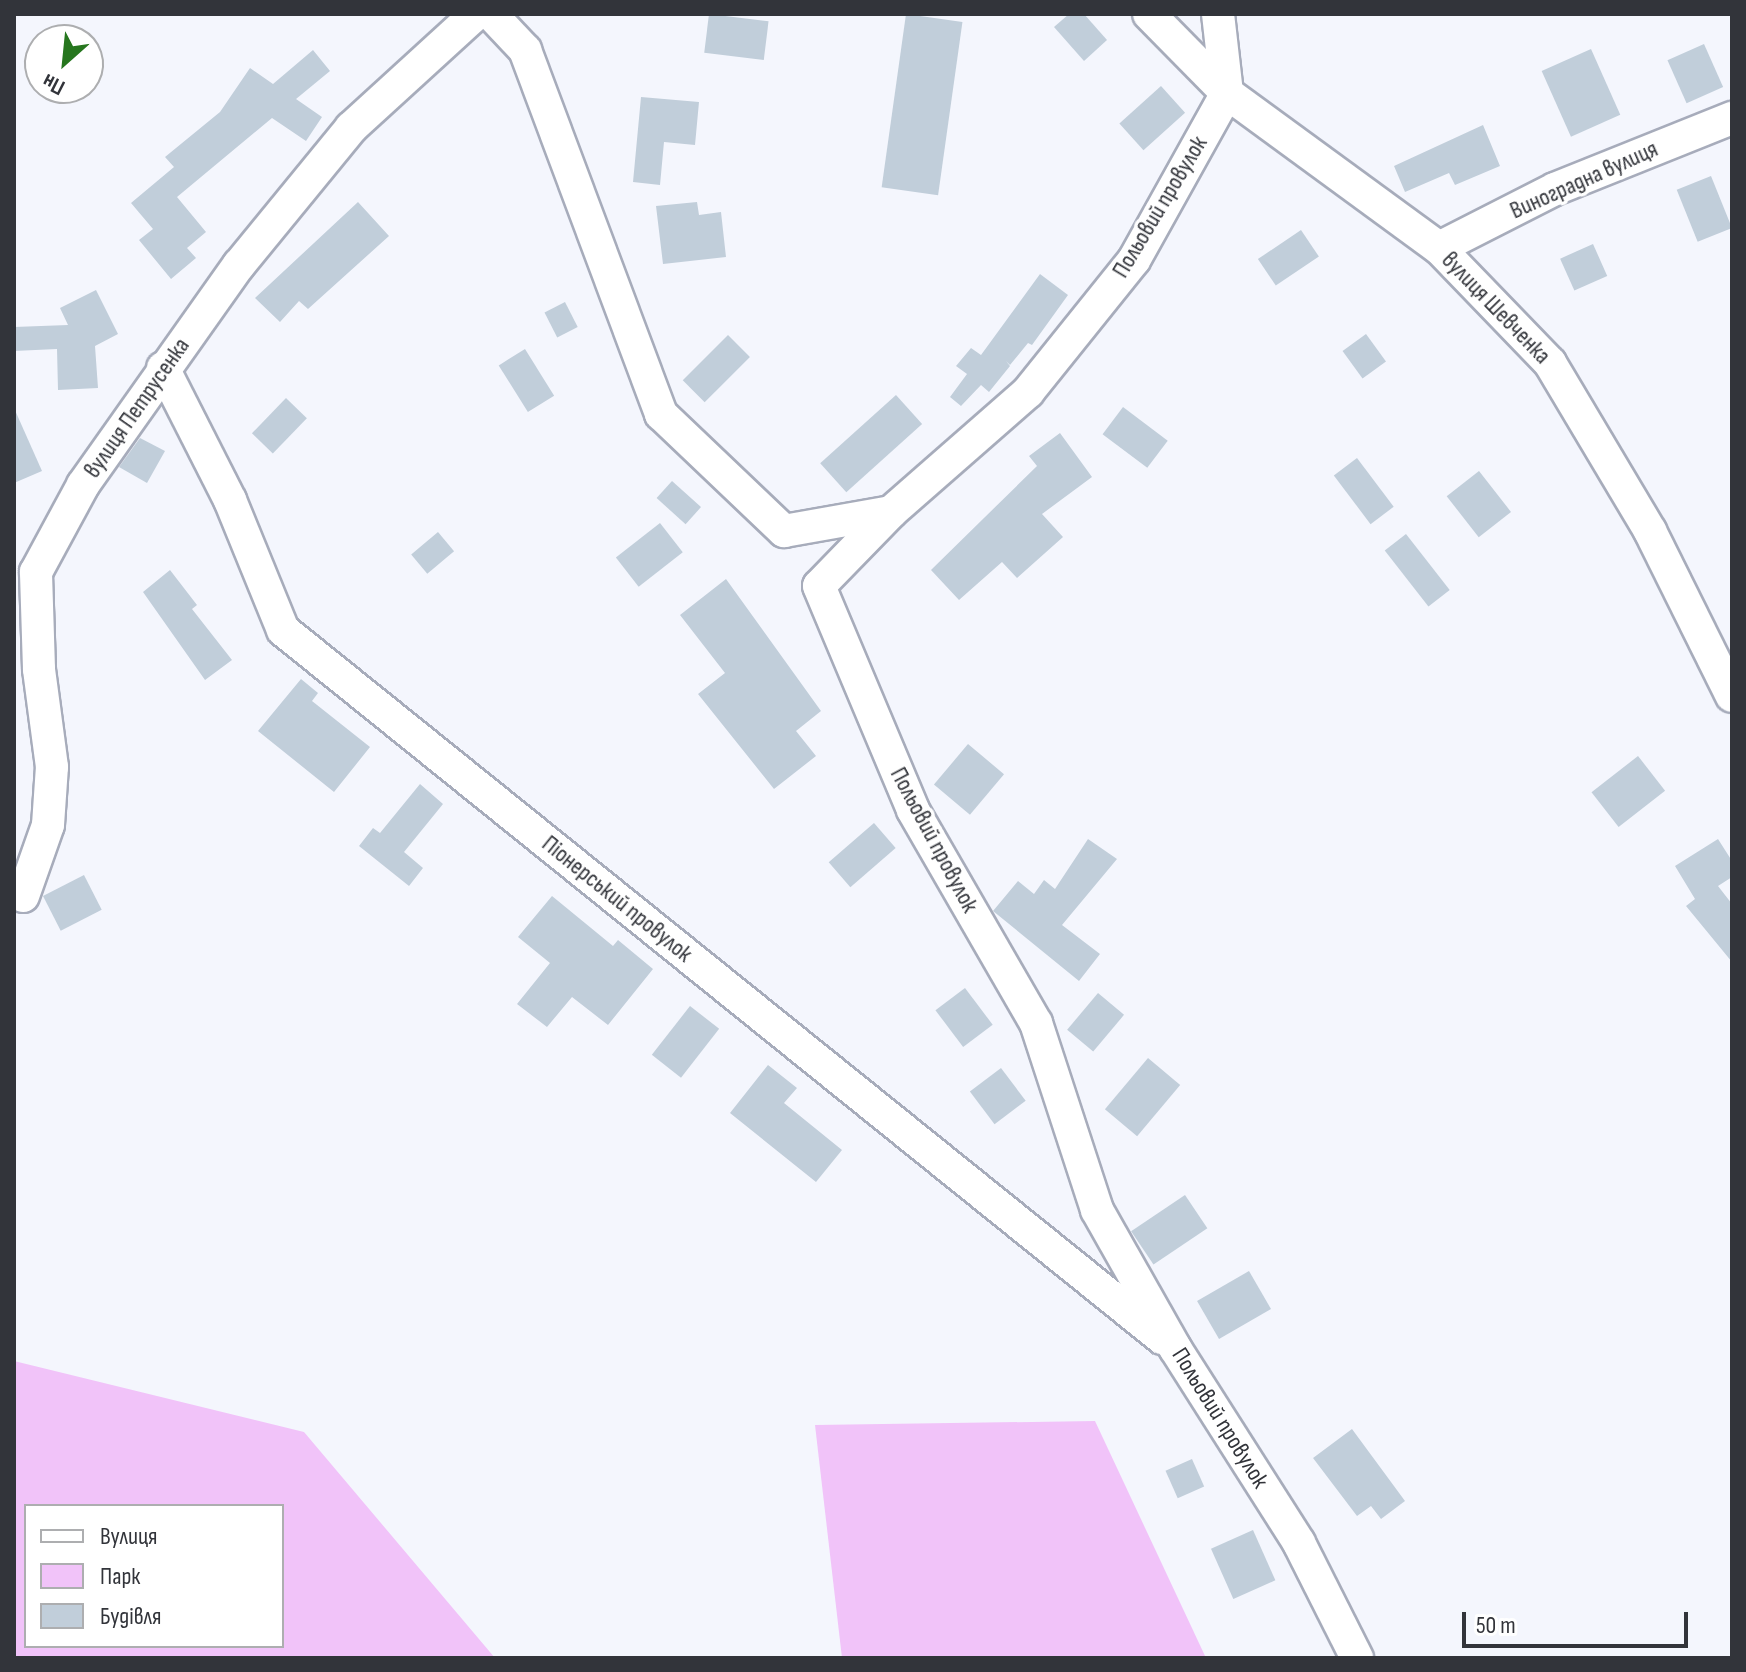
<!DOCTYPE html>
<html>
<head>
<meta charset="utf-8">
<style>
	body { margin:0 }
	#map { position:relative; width:1746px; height:1672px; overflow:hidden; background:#f4f6fd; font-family:"Sofia Sans Condensed",sans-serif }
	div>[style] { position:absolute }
	.green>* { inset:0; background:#f1c3f9 }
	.building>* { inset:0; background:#c1ceda; transform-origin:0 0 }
	.roads { filter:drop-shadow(2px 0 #a7acbb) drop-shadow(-2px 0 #a7acbb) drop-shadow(0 2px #a7acbb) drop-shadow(0 -2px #a7acbb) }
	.street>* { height:32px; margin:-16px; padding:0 16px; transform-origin:16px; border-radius:16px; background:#fff }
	span { translate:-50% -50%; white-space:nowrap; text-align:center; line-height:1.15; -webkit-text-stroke:7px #fff; paint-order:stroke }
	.street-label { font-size:24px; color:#32343a }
	.frame { position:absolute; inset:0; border:16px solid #32343a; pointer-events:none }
	.legend { position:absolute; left:24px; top:1504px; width:260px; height:144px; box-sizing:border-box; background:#fff; border:2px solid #adaeb0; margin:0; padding:10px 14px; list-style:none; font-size:24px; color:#32343a }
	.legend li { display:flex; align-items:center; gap:16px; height:40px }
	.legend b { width:40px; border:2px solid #adaeb0 }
	.north { position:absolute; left:24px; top:24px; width:80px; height:80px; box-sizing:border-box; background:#fff; border:2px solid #adaeb0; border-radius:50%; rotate:207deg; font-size:22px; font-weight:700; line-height:32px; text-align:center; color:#32343a }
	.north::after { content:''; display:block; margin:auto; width:28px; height:36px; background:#26761e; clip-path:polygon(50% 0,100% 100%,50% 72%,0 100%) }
	.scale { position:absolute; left:1462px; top:1612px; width:226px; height:36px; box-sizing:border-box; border:4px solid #32343a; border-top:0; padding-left:10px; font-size:24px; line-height:28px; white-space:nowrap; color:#32343a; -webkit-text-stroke:6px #fff; paint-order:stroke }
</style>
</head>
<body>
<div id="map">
	<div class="green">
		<i style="clip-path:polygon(evenodd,14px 1361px,304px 1432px,495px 1658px,14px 1658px,14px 1361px,26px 1506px,282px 1506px,282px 1646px,26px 1646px,26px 1506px)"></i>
		<i style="clip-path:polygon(1095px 1421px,1206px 1658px,842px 1658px,815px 1425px)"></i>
	</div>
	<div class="building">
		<i style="left:709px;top:14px;width:60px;height:39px;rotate:7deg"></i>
		<i style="left:906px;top:14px;width:57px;height:175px;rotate:8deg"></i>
		<i style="clip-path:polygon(1069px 14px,1084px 14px,1107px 40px,1084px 61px,1054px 27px)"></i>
		<i style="left:1704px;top:44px;width:47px;height:40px;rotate:66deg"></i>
		<i style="left:1591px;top:49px;width:72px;height:54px;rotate:66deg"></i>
		<i style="clip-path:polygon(313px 50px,330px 71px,296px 99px,322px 117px,306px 141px,272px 118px,177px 197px,206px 232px,187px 248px,196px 258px,171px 279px,139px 240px,153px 229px,131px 203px,174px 167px,165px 157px,220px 112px,250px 68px,273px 84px)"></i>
		<i style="left:1161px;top:86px;width:36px;height:56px;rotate:48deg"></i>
		<i style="clip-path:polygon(641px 97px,699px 102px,695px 145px,664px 142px,660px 185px,633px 182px)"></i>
		<i style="clip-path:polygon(1483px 125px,1500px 166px,1455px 185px,1449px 173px,1405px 192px,1394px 166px)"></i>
		<i style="left:1711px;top:176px;width:56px;height:37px;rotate:68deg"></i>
		<i style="clip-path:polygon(358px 202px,389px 236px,308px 309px,299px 301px,280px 322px,255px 298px)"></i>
		<i style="clip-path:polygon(697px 202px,699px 215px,721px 212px,726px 257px,663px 264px,656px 206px)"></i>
		<i style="left:1301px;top:230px;width:32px;height:52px;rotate:56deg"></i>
		<i style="left:1593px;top:244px;width:35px;height:36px;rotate:66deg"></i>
		<i style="clip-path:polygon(1040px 274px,1068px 295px,1032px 345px,1028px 343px,1010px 365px,1006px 361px,1010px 366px,989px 392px,981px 385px,961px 406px,950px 397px,967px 374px,956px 366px,971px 348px,981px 355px)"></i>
		<i style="clip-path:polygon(96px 290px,118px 334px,95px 346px,98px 388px,58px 390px,57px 349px,14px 351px,14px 327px,68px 325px,60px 308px)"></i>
		<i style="left:565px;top:302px;width:28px;height:23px;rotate:63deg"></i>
		<i style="left:1366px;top:334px;width:34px;height:29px;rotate:54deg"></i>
		<i style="left:728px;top:335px;width:31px;height:64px;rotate:45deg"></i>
		<i style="left:525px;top:349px;width:55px;height:31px;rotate:58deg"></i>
		<i style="left:896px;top:395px;width:39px;height:102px;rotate:48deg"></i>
		<i style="left:286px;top:398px;width:29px;height:49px;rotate:44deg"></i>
		<i style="left:1123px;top:407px;width:56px;height:34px;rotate:37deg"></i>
		<i style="clip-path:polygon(14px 408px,42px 471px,14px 483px)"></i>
		<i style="clip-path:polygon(1060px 433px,1092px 477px,1042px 514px,1063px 537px,1017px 578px,1002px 562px,959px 600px,931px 570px,1037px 466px,1029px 456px)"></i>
		<i style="clip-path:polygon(140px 438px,165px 451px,147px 483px,119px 467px)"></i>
		<i style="left:1357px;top:458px;width:61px;height:29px;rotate:53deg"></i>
		<i style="left:1479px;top:471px;width:52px;height:41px;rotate:52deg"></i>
		<i style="left:672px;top:481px;width:39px;height:23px;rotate:42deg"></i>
		<i style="left:660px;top:523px;width:37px;height:56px;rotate:52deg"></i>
		<i style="left:438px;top:532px;width:25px;height:35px;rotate:50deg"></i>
		<i style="left:1406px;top:534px;width:71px;height:27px;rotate:52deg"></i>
		<i style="clip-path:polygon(170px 570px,197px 605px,192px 609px,232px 660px,205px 680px,143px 592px)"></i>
		<i style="clip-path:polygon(726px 579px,821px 711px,796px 731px,816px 756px,774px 789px,698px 694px,725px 673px,680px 615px)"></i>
		<i style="clip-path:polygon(301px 679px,318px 693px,312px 701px,370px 747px,334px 792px,258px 731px)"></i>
		<i style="left:968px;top:744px;width:47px;height:53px;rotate:40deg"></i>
		<i style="left:1638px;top:756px;width:44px;height:59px;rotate:52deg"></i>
		<i style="clip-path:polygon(420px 784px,443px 804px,404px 852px,423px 868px,409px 886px,359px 846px,373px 828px,380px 833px)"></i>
		<i style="left:874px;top:823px;width:33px;height:60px;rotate:49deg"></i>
		<i style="clip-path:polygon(1088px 839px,1117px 859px,1062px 925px,1100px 954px,1079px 981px,993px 911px,1018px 881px,1034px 894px,1044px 880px,1055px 889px)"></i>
		<i style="clip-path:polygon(1718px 839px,1732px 861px,1732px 877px,1718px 886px,1732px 904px,1732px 962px,1686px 906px,1695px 899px,1675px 866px)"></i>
		<i style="left:84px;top:875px;width:39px;height:46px;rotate:63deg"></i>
		<i style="clip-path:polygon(552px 896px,613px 946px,618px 940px,653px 969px,608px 1025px,572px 997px,547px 1027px,517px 1004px,550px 963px,518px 937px)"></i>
		<i style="left:965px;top:988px;width:46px;height:37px;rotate:53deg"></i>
		<i style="left:1098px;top:993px;width:34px;height:48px;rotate:40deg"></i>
		<i style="left:690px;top:1006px;width:37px;height:62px;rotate:38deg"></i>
		<i style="left:1148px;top:1058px;width:42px;height:67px;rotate:40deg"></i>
		<i style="clip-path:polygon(768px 1065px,797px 1088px,784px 1103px,842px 1150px,816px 1182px,730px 1113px)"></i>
		<i style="left:1001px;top:1068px;width:41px;height:39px;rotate:53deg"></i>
		<i style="left:1185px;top:1195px;width:40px;height:65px;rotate:56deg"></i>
		<i style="left:1249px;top:1271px;width:44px;height:60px;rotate:60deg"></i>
		<i style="clip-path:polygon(1352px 1429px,1405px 1501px,1381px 1519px,1371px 1506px,1357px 1516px,1313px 1458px)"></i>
		<i style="left:1192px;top:1459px;width:30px;height:29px;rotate:66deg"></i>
		<i style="left:1253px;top:1530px;width:55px;height:46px;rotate:66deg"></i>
	</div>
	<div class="roads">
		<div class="street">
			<i style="left:491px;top:14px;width:50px;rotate:46.6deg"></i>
			<i style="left:525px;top:50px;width:389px;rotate:69.5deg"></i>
			<i style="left:661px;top:414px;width:170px;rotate:43.6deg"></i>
			<i style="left:784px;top:531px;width:109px;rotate:-10.1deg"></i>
			<i style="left:1149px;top:14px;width:111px;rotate:45.4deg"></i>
			<i style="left:1227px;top:93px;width:263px;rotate:36.2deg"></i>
			<i style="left:1439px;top:248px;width:160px;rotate:46deg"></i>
			<i style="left:1550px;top:363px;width:196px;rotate:59.2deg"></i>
			<i style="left:1650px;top:531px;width:184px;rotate:63.6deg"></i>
			<i style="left:1218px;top:14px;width:80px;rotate:83.5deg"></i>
			<i style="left:1227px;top:93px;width:191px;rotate:119.1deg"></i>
			<i style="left:1134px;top:260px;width:169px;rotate:128.8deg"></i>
			<i style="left:1028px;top:392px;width:182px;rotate:138.8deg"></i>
			<i style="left:891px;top:512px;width:103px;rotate:134.2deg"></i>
			<i style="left:819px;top:586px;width:243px;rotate:67.2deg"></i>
			<i style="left:913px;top:810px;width:246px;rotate:60deg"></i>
			<i style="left:1036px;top:1023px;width:197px;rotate:71.9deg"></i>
			<i style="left:1097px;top:1210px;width:159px;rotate:60.5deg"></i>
			<i style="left:1175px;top:1348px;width:231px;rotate:57.5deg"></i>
			<i style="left:1299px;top:1543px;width:129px;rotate:63.2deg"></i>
			<i style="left:1439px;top:248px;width:130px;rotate:-27deg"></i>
			<i style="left:1555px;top:189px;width:191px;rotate:-21.9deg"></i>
			<i style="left:163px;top:368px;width:148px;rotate:63.1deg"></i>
			<i style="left:230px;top:500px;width:140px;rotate:67.8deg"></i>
			<i style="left:283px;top:630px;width:1129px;rotate:38.85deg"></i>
			<i style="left:23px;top:896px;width:75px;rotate:-70.6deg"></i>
			<i style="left:48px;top:825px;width:58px;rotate:-86.1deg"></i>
			<i style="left:52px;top:767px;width:99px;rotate:-97.6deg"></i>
			<i style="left:39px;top:669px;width:97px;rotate:-91.8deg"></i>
			<i style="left:36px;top:572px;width:99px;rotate:-61.6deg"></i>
			<i style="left:83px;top:485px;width:270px;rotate:-54.7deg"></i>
			<i style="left:239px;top:265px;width:177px;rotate:-50.7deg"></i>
			<i style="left:351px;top:128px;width:169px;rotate:-42.4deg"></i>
		</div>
	</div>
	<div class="street-label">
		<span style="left:1584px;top:180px;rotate:-24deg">Виноградна вулиця</span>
		<span style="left:1160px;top:207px;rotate:-59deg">Польовий провулок</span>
		<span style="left:1496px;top:308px;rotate:46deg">вулиця Шевченка</span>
		<span style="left:137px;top:408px;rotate:-55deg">вулиця Петрусенка</span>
		<span style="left:934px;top:840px;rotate:62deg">Польовий провулок</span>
		<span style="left:617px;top:899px;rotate:39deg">Піонерський провулок</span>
		<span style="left:1220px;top:1418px;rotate:58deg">Польовий провулок</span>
	</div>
	<div class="frame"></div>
	<ul class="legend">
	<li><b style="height:10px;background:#fff"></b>Вулиця</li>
	<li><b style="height:22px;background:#f1c3f9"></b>Парк</li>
	<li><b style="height:22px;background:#c1ceda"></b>Будівля</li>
	</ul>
	<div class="north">Пн</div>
	<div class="scale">50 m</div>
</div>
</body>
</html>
